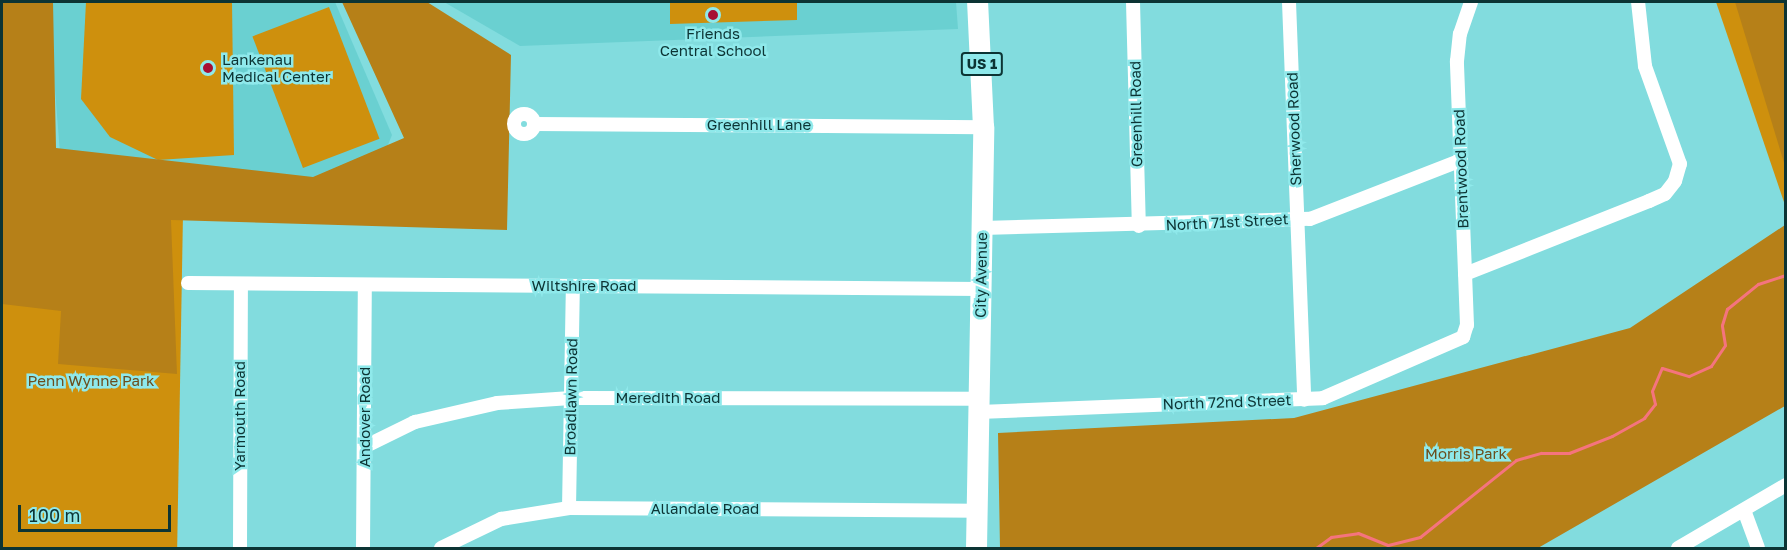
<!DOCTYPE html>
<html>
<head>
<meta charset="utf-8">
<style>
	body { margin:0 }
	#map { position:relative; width:1787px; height:550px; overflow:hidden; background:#82dcde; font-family:"Golos Text",sans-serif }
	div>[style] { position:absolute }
	.built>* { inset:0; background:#6ad0d1 }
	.green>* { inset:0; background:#ce900d; transform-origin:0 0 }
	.forest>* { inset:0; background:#b68018 }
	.stream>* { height:3px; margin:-1.5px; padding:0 1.5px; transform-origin:1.5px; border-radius:1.5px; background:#f5747e }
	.minor>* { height:14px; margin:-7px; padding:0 7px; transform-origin:7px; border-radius:7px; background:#fff }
	.minor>.ring { margin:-7px; padding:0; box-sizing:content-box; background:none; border:14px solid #fff; border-radius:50% }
	.highway>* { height:21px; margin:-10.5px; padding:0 10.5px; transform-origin:10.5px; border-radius:10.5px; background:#fff }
	.dots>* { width:16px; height:16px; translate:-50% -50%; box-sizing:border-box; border:3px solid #8fe9eb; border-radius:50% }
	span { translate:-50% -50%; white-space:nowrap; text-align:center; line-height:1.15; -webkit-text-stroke:5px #8fe9eb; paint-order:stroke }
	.shield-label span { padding:2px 4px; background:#8fe9eb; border:2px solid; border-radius:4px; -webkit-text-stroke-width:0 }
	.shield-label { font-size:14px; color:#0c3434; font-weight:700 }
	.poi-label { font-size:15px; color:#0c3434 }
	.left { translate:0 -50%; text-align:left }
	.street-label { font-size:15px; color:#0c3434 }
	.park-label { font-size:15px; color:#6b4e1d }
	.frame { position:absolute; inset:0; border:3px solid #0c3434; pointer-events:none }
	.scale { position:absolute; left:18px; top:505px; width:153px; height:27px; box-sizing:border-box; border:3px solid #0c3434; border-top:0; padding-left:8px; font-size:18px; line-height:21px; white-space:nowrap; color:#0c3434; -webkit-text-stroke:4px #8fe9eb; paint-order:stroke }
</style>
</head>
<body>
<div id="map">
	<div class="built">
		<i style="clip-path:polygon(48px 2px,335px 2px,392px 135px,366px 198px,62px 178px)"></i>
		<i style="clip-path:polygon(444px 2px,956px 2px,958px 29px,520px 46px)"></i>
	</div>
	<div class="green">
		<i style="clip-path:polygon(86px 2px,232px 2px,234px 155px,158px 160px,110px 137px,81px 99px)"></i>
		<i style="clip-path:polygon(670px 2px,797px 2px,797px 20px,670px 24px)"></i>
		<i style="clip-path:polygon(1716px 2px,1785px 2px,1785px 205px)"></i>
		<i style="left:329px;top:7px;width:141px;height:82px;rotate:69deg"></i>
		<i style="left:2px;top:212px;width:181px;height:336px;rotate:1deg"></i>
	</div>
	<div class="forest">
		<i style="clip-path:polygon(2px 2px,53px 2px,56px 148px,313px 177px,404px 138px,342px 2px,427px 2px,511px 55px,507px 230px,171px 220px,177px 374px,58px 364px,61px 311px,2px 304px)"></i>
		<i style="clip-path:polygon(1735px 2px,1785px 2px,1785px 166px)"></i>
		<i style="clip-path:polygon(1785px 225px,1785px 406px,1538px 548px,1000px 548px,998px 433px,1294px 418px,1630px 328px)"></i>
	</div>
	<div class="stream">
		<i style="left:1316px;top:548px;width:19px;rotate:-36deg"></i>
		<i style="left:1331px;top:537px;width:27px;rotate:-8deg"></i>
		<i style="left:1358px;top:533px;width:32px;rotate:22deg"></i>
		<i style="left:1388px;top:545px;width:33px;rotate:-14deg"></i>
		<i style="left:1420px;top:537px;width:123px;rotate:-38.7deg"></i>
		<i style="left:1516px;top:460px;width:26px;rotate:-16deg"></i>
		<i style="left:1541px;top:453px;width:28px"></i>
		<i style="left:1569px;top:453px;width:46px;rotate:-21.6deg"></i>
		<i style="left:1612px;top:436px;width:37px;rotate:-29deg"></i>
		<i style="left:1644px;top:418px;width:18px;rotate:-52deg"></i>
		<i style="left:1655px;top:404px;width:13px;rotate:-103deg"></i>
		<i style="left:1652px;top:391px;width:25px;rotate:-67deg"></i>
		<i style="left:1662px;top:368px;width:28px;rotate:17deg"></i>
		<i style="left:1689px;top:376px;width:24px;rotate:-24deg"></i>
		<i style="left:1711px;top:366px;width:25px;rotate:-56deg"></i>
		<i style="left:1725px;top:345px;width:20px;rotate:-99deg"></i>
		<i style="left:1722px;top:325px;width:17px;rotate:-73deg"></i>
		<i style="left:1727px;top:309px;width:40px;rotate:-39deg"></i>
		<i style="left:1758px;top:284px;width:29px;rotate:-18deg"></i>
	</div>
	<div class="minor">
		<i style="left:1133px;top:2px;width:224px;rotate:88.5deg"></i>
		<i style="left:1289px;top:2px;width:398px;rotate:87.8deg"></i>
		<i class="ring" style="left:514px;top:114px;width:6px;height:6px"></i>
		<i style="left:534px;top:124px;width:449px;rotate:0.4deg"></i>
		<i style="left:982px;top:228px;width:328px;rotate:-1.6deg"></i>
		<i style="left:1310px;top:219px;width:162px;rotate:-21.3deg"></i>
		<i style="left:1465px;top:274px;width:198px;rotate:-21.6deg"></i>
		<i style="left:1649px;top:201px;width:17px;rotate:-24deg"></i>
		<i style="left:1665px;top:194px;width:16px;rotate:-52deg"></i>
		<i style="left:1675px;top:181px;width:18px;rotate:-74deg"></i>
		<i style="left:1680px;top:164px;width:104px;rotate:-109.7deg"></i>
		<i style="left:1645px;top:66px;width:64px;rotate:-96.2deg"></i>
		<i style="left:188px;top:283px;width:793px;rotate:0.43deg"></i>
		<i style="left:979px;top:412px;width:344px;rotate:-2.3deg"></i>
		<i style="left:1323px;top:398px;width:153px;rotate:-23.5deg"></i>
		<i style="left:1463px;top:337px;width:13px;rotate:-72deg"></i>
		<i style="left:1467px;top:325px;width:264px;rotate:-92.2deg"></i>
		<i style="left:1457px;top:61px;width:27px;rotate:-84deg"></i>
		<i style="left:1460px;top:34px;width:34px;rotate:-71deg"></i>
		<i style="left:366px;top:446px;width:55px;rotate:-26.1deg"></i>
		<i style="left:415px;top:422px;width:84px;rotate:-13deg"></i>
		<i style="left:497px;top:403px;width:74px;rotate:-3.9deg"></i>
		<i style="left:571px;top:398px;width:408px;rotate:0.1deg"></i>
		<i style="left:569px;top:508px;width:222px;rotate:-89deg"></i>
		<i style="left:1744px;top:510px;width:40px;rotate:69.8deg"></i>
		<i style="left:240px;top:548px;width:264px;rotate:-89.8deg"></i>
		<i style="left:363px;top:548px;width:263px;rotate:-89.6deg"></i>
		<i style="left:441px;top:548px;width:67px;rotate:-25.8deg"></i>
		<i style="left:501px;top:519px;width:69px;rotate:-9.2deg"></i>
		<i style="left:569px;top:508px;width:408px;rotate:0.4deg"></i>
		<i style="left:1678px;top:548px;width:125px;rotate:-30.3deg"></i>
	</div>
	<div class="highway">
		<i style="left:976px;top:548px;width:421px;rotate:-89deg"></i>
		<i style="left:983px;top:127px;width:125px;rotate:-92.7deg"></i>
	</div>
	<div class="dots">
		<i style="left:713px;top:15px;background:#a70e33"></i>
		<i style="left:208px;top:68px;background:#a70e33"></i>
	</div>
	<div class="shield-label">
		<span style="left:982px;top:64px">US 1</span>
	</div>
	<div class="poi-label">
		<span style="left:713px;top:42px">Friends<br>Central School</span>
		<span class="left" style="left:222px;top:68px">Lankenau<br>Medical Center</span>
	</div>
	<div class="street-label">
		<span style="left:1136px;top:114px;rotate:-91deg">Greenhill Road</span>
		<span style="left:759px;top:125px">Greenhill Lane</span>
		<span style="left:1294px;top:129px;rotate:-92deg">Sherwood Road</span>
		<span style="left:1461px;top:169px;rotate:-92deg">Brentwood Road</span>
		<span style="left:1227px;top:222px;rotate:-3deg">North 71st Street</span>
		<span style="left:981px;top:275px;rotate:-89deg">City Avenue</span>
		<span style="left:584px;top:286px">Wiltshire Road</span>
		<span style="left:571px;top:397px;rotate:-89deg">Broadlawn Road</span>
		<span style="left:668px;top:398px">Meredith Road</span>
		<span style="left:1227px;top:402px;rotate:-2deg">North 72nd Street</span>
		<span style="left:240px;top:416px;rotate:-90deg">Yarmouth Road</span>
		<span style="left:365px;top:417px;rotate:-90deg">Andover Road</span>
		<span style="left:705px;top:509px">Allandale Road</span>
	</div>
	<div class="park-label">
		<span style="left:91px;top:381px">Penn Wynne Park</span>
		<span style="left:1466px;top:454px">Morris Park</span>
	</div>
	<div class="frame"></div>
	<div class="scale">100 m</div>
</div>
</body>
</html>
